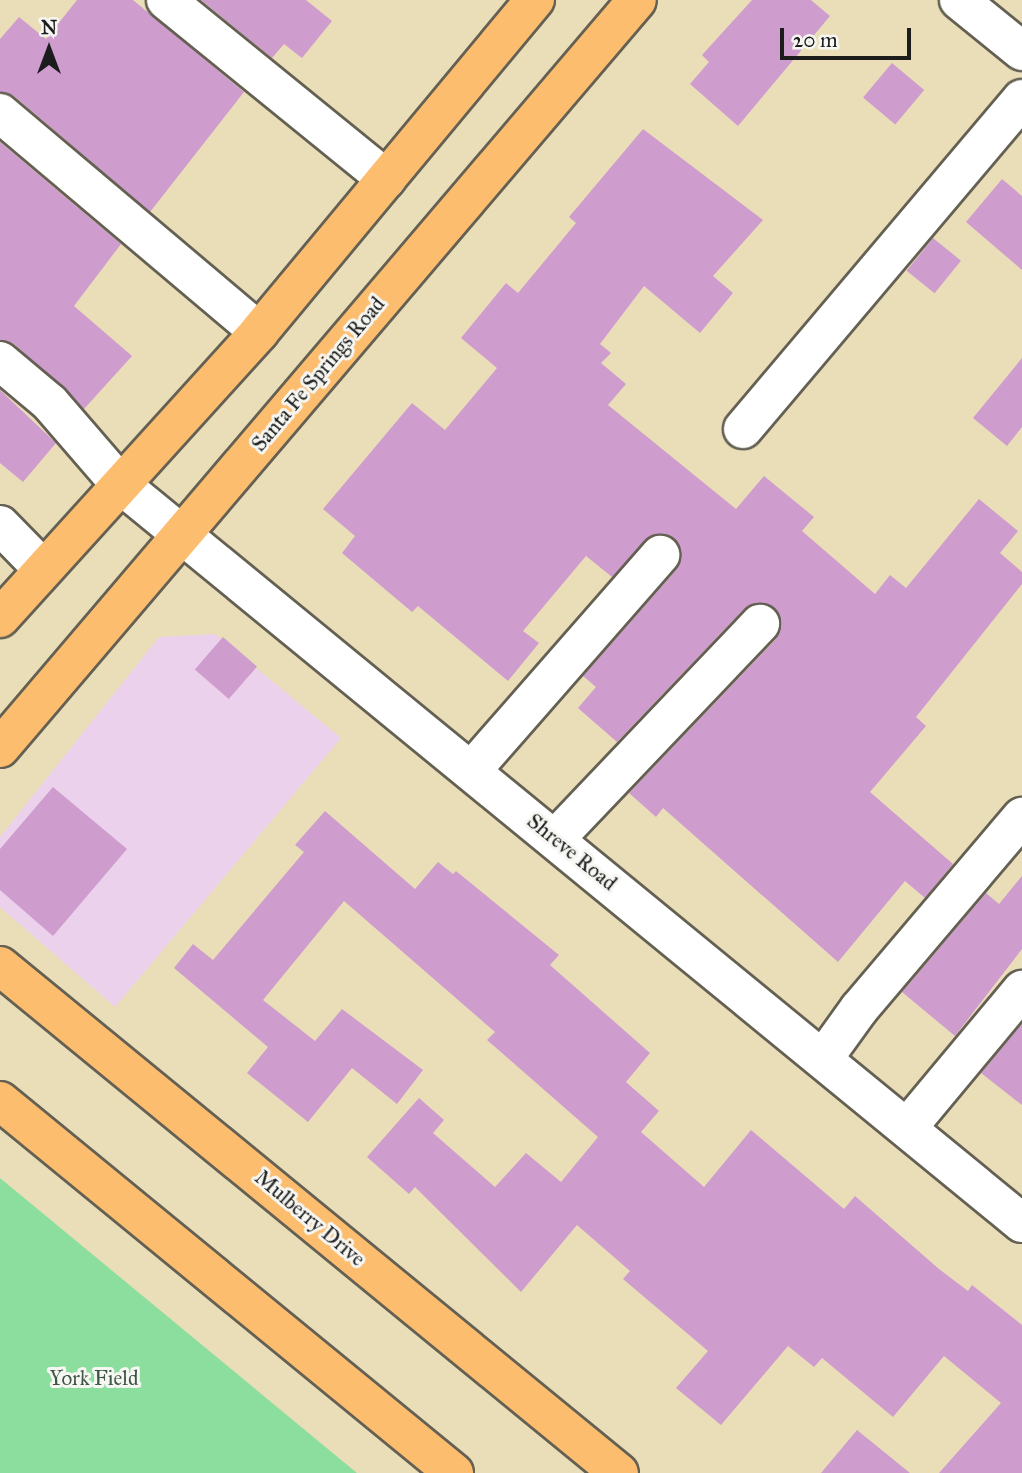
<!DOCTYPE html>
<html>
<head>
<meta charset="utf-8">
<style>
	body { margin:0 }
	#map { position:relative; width:1022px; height:1473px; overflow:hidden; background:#eadeb9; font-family:"IM FELL Great Primer",serif }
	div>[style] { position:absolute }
	.built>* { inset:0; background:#ebd1eb }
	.green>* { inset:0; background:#8cde9f }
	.building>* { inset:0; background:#cf9cce; transform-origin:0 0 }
	.roads { filter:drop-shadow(2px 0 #646053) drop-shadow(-2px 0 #646053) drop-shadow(0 2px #646053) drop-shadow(0 -2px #646053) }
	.minor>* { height:38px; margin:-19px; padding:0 19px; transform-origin:19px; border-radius:19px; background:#fff }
	.major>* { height:38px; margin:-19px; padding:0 19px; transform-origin:19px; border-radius:19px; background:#fcbd6f }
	span { translate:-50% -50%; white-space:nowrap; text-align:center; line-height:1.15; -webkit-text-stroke:6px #f6f6f2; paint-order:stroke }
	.street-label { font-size:21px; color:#1c1c1c }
	.park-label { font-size:21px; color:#3e5643 }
	.north { position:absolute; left:14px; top:14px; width:70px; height:70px; -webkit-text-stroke:5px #f6f6f2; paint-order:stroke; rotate:0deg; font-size:19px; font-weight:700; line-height:28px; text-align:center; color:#1c1c1c }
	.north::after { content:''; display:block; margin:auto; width:24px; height:32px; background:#1c1c1c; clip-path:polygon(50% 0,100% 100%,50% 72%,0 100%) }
	.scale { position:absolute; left:780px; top:28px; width:131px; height:32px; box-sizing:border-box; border:4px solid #1c1c1c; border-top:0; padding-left:9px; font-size:21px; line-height:24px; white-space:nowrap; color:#1c1c1c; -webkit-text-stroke:5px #f6f6f2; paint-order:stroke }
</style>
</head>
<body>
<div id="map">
	<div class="built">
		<i style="clip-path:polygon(215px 634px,341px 738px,115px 1007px,0 907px,0 837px,159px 637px)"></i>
	</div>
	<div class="green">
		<i style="clip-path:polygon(0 1178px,357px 1473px,0 1473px)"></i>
	</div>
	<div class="building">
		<i style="clip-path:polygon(77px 0,133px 0,244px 92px,150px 212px,14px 96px,0 92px,0 39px,19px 17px,46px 39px)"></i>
		<i style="clip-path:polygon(201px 0,306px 0,332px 21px,302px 58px,284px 44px,272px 58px)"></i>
		<i style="clip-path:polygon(752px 0,811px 0,830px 16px,738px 126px,690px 84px,709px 62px,702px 55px)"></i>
		<i style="left:892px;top:63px;width:42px;height:45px;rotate:40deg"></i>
		<i style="clip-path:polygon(643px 129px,763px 220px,713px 276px,733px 293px,700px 333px,644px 286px,600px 344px,611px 353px,601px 363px,626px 384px,608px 405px,736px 509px,764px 476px,814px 517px,802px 531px,875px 594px,890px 575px,906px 588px,979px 499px,1018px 531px,1000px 553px,1022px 572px,1022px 584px,916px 717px,926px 726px,870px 792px,953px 864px,925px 898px,905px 881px,838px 962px,663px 808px,656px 817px,629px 793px,776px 639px,781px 619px,775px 608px,755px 603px,744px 609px,617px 742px,578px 708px,596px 687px,583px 676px,677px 569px,681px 549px,674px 538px,652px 535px,612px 577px,586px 556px,523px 631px,539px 643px,508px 681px,418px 606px,412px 612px,342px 553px,355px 536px,323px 509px,412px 403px,445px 430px,497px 368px,461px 338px,506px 283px,518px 293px,576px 223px,569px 217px)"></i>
		<i style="clip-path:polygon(0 142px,121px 244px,74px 306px,132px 356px,84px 409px,14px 344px,0 340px)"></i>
		<i style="clip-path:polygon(1002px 179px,1022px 196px,1022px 270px,966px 222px)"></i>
		<i style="left:933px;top:238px;width:36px;height:42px;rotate:39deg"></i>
		<i style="clip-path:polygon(1022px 358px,1022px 427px,1007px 446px,973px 418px)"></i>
		<i style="clip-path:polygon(0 390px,56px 443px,23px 482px,0 463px)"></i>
		<i style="left:223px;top:637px;width:45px;height:43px;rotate:41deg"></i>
		<i style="clip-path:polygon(53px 787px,127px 849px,53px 936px,0 890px,0 849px)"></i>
		<i style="clip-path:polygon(325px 811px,415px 889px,438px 862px,453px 874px,456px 871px,559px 955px,550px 965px,650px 1053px,626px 1082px,659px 1111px,641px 1132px,704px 1187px,751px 1130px,844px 1209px,855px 1196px,939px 1269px,968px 1291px,972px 1285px,1022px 1325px,1022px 1473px,939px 1473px,1001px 1403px,944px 1356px,893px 1417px,822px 1358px,814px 1367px,788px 1346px,721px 1425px,676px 1388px,708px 1351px,623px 1279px,630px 1271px,577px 1225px,521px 1292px,415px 1187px,409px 1194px,367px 1157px,419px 1098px,444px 1120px,433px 1133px,495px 1187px,526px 1153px,561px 1182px,598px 1137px,487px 1040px,495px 1032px,344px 901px,263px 1000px,315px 1041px,342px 1009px,423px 1070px,397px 1104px,352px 1068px,308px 1122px,247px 1073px,268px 1047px,174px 968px,193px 944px,213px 960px,304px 852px,295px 845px)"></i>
		<i style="clip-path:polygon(1022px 876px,1022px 949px,955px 1036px,902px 992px,986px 893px,999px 904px)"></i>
		<i style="clip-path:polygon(1022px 1024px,1022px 1105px,981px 1073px)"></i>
		<i style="clip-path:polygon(857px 1430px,910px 1473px,821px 1473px)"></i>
	</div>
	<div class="roads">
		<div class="minor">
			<i style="left:166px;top:0;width:284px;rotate:39.1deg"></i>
			<i style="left:959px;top:0;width:81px;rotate:39deg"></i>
			<i style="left:0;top:113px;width:339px;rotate:40.2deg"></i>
			<i style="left:0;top:361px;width:65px;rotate:40deg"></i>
			<i style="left:50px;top:403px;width:107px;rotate:49.2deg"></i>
			<i style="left:120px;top:484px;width:1166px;rotate:39.33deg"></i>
			<i style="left:743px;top:429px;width:432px;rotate:-49.8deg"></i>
			<i style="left:0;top:525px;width:62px;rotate:45.7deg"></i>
			<i style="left:472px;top:770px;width:286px;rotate:-48.8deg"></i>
			<i style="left:556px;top:838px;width:296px;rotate:-46.4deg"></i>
			<i style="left:823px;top:1059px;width:62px;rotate:-54.2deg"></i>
			<i style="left:859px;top:1009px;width:252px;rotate:-49.7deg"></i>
			<i style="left:907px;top:1128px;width:180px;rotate:-50.2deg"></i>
		</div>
		<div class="major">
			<i style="left:0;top:618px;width:386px;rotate:-47.8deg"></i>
			<i style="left:259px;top:332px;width:432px;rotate:-50.3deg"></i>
			<i style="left:0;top:748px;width:982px;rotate:-49.58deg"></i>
			<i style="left:0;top:966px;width:800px;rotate:39.32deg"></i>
			<i style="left:0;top:1101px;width:587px;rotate:39.33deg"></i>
		</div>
	</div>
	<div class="street-label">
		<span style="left:318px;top:374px;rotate:-50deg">Santa Fe Springs Road</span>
		<span style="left:572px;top:852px;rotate:39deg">Shreve Road</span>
		<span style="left:310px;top:1218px;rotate:40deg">Mulberry Drive</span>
	</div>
	<div class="park-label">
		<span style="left:94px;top:1378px">York Field</span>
	</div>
	<div class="north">N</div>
	<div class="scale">20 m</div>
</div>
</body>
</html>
